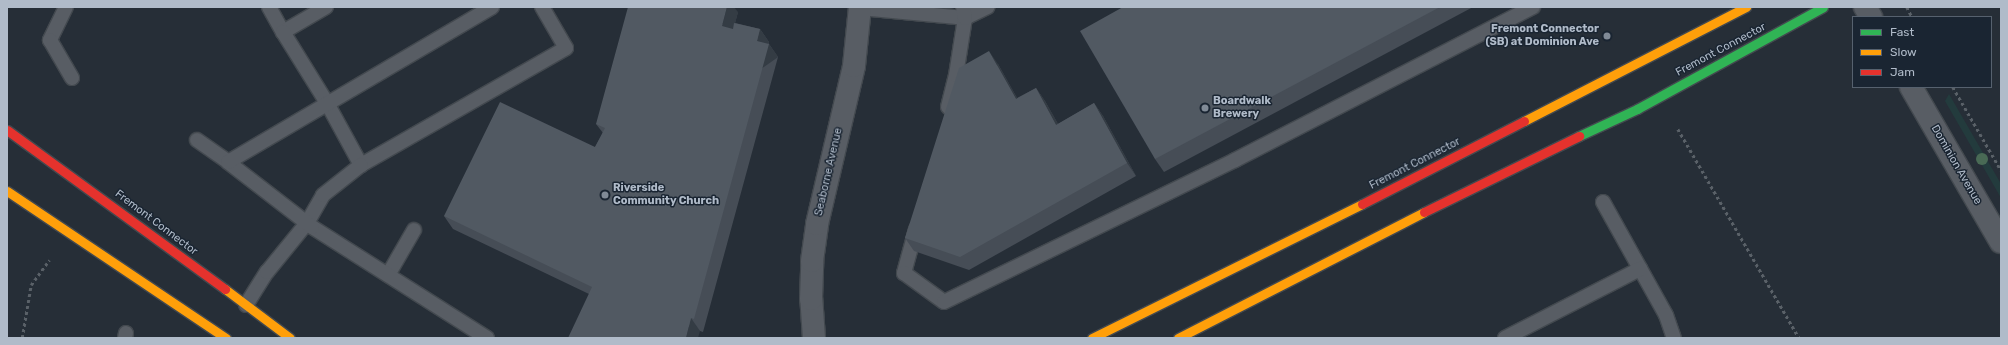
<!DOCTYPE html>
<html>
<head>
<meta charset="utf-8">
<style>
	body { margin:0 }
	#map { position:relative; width:2008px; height:345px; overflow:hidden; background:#262e37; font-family:Rubik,sans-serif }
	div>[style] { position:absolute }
	.green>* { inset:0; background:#233b3d }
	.path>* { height:2.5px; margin-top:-1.25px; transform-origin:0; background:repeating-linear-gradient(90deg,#5a6168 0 3px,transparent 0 6px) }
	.roads { filter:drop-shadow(1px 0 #43494f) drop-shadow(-1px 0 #43494f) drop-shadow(0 1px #43494f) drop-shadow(0 -1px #43494f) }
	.lane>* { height:14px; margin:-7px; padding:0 7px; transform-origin:7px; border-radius:7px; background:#585d64 }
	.street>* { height:22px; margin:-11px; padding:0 11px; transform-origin:11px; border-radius:11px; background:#585d64 }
	.fast>* { height:9px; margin:-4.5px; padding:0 4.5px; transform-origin:4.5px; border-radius:4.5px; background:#30b455 }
	.slow>* { height:9px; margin:-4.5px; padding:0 4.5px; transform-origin:4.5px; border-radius:4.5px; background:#ff9f0a }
	.jam>* { height:9px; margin:-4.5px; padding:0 4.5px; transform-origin:4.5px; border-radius:4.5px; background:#e5322d }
	.trees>* { width:12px; height:12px; margin:-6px; border-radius:50%; background:#496a55 }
	.wall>* { inset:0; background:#464d56 }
	.shaded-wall>* { inset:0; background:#343c44; transform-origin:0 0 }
	.building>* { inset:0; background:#515962 }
	.dots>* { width:11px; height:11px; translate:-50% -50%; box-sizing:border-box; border:2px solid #1a2532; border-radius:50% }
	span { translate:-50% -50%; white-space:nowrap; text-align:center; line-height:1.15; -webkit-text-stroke:3px #1a2532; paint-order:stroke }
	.poi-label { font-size:11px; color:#b0bbc9; font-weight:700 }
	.right { translate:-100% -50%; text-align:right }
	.left { translate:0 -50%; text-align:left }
	.street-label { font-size:11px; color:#b0bbc9 }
	.frame { position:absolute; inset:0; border:8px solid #b0bbc9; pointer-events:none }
	.legend { position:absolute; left:1852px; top:16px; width:140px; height:72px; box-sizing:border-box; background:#1a2532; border:1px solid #56616e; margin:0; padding:5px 7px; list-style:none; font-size:12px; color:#b0bbc9 }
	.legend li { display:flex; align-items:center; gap:8px; height:20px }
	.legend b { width:20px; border:1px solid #56616e }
</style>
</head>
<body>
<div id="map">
	<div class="green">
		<i style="clip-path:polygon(1949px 94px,2001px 184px,2001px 198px,1945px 101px)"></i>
	</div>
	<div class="path">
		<i style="left:1907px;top:7px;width:11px;rotate:63deg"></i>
		<i style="left:1953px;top:87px;width:96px;rotate:60deg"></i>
		<i style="left:1678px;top:129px;width:241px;rotate:59.9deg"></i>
		<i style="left:22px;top:338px;width:54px;rotate:-80.4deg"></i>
		<i style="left:31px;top:285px;width:31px;rotate:-54deg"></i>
	</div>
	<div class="roads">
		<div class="lane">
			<i style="left:66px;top:7px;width:37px;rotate:116deg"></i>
			<i style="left:50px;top:40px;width:44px;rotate:59.9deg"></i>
			<i style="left:269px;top:7px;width:29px;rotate:61deg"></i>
			<i style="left:326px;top:7px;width:50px;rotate:149.8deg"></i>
			<i style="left:283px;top:32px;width:84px;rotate:58.2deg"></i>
			<i style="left:327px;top:103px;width:71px;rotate:61.3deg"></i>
			<i style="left:361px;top:165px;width:236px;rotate:-29.7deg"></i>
			<i style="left:566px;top:48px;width:48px;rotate:-120.3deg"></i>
			<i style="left:860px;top:8px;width:105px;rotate:5.4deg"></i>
			<i style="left:965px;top:18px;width:25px;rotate:-26deg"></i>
			<i style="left:948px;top:107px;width:33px;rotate:-76deg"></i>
			<i style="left:956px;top:75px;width:58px;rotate:-81deg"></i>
			<i style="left:965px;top:18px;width:11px;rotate:-100deg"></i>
			<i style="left:197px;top:140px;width:38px;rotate:35deg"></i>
			<i style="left:1603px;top:202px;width:129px;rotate:60.9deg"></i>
			<i style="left:1666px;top:315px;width:24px;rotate:71deg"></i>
			<i style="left:916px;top:229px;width:46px;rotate:105.3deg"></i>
			<i style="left:904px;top:273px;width:49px;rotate:35.9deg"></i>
			<i style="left:944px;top:302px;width:324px;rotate:-26deg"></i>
			<i style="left:1235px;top:160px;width:335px;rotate:-27.2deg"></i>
			<i style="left:388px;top:275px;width:52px;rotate:-60deg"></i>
			<i style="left:246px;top:305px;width:39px;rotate:-58deg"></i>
			<i style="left:267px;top:272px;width:63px;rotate:-50.8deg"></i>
			<i style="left:307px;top:223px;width:32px;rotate:-60deg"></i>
			<i style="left:323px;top:195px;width:48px;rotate:-38.3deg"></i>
			<i style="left:125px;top:338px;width:5px;rotate:-79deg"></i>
			<i style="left:487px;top:338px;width:207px;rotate:-147.6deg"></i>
			<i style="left:312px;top:227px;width:106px;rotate:-142.3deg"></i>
			<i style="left:228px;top:162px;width:306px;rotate:-30.4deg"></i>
			<i style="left:1505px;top:338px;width:152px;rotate:-27.1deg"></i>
		</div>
		<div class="street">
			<i style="left:1865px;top:7px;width:12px;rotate:59deg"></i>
			<i style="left:1911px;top:87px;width:179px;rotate:59.9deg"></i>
			<i style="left:814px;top:338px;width:39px;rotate:-94deg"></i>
			<i style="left:811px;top:299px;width:38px;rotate:-88deg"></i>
			<i style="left:812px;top:261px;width:37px;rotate:-82deg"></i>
			<i style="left:817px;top:224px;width:162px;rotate:-76.8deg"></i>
			<i style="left:854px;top:66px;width:59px;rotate:-84.2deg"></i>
		</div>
		<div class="fast">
			<i style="left:1579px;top:136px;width:64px;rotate:-25deg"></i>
			<i style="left:1637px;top:109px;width:212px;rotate:-28.7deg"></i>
		</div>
		<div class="slow">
			<i style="left:1524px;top:121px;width:250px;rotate:-27.2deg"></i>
			<i style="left:7px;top:191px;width:264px;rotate:33.9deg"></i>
			<i style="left:225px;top:289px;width:81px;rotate:37deg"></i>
			<i style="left:1092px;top:338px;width:301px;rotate:-26.4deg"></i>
			<i style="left:1178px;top:338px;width:276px;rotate:-27.1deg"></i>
		</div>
		<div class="jam">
			<i style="left:7px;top:130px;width:270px;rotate:36.1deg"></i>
			<i style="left:1362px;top:204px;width:182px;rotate:-27.1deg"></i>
			<i style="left:1424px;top:212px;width:173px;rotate:-26.1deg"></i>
		</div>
	</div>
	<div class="trees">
		<i style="left:1982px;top:159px"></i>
	</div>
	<div class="wall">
		<i style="clip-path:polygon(1123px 7px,1473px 7px,1164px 172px,1155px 159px)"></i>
		<i style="clip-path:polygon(738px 12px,735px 23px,760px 29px,769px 42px,769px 44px,778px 57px,703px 332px,589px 294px,453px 229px,444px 216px,595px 147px,603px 133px,596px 124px)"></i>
		<i style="clip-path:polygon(998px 64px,1017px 98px,1036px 88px,1045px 101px,1058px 124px,1094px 103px,1103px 116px,1136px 176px,969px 270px,914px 251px,905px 238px)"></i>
	</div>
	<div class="shaded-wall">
		<i style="clip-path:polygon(727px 7px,734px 7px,738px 12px,731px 39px,722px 26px)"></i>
		<i style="clip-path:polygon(760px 29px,769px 42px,766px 54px,757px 41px)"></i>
		<i style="left:769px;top:44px;width:16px;height:285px;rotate:55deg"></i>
		<i style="clip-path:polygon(989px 51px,998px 64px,1025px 112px,1016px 99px)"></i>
		<i style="clip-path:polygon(1036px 88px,1045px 101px,1066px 138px,1056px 125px)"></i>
		<i style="clip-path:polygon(1094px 103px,1103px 116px,1136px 176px,1127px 163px)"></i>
		<i style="clip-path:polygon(691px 318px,700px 331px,698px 338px,686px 338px)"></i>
	</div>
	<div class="building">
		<i style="clip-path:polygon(628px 7px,727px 7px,722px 26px,733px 29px,734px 23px,760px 29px,757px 41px,769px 44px,694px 319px,691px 318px,686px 338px,568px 338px,592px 287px,444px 216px,500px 102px,595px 147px,605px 128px,596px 124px)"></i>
		<i style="clip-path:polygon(1123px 7px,1440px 7px,1155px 159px,1080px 31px)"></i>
		<i style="clip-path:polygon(989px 51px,1016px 99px,1036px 88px,1056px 125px,1094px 103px,1127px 163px,960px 257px,905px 238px,959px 68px)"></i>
	</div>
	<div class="dots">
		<i style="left:1607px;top:36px;background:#808a96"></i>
		<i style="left:1205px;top:108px;background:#808a96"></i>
		<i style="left:605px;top:195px;background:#808a96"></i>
	</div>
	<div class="poi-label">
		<span class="right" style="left:1599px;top:36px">Fremont Connector<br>(SB) at Dominion Ave</span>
		<span class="left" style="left:1213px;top:108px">Boardwalk<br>Brewery</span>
		<span class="left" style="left:613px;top:195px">Riverside<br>Community Church</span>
	</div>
	<div class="street-label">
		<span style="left:1721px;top:50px;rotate:-28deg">Fremont Connector</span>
		<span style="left:1415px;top:164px;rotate:-27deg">Fremont Connector</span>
		<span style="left:1956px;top:165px;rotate:60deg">Dominion Avenue</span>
		<span style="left:829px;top:172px;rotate:-77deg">Seaborne Avenue</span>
		<span style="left:156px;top:223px;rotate:37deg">Fremont Connector</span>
	</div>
	<div class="frame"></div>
	<ul class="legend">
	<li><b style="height:5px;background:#30b455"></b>Fast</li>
	<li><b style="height:5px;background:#ff9f0a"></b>Slow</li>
	<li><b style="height:5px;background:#e5322d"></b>Jam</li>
	</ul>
</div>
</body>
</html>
